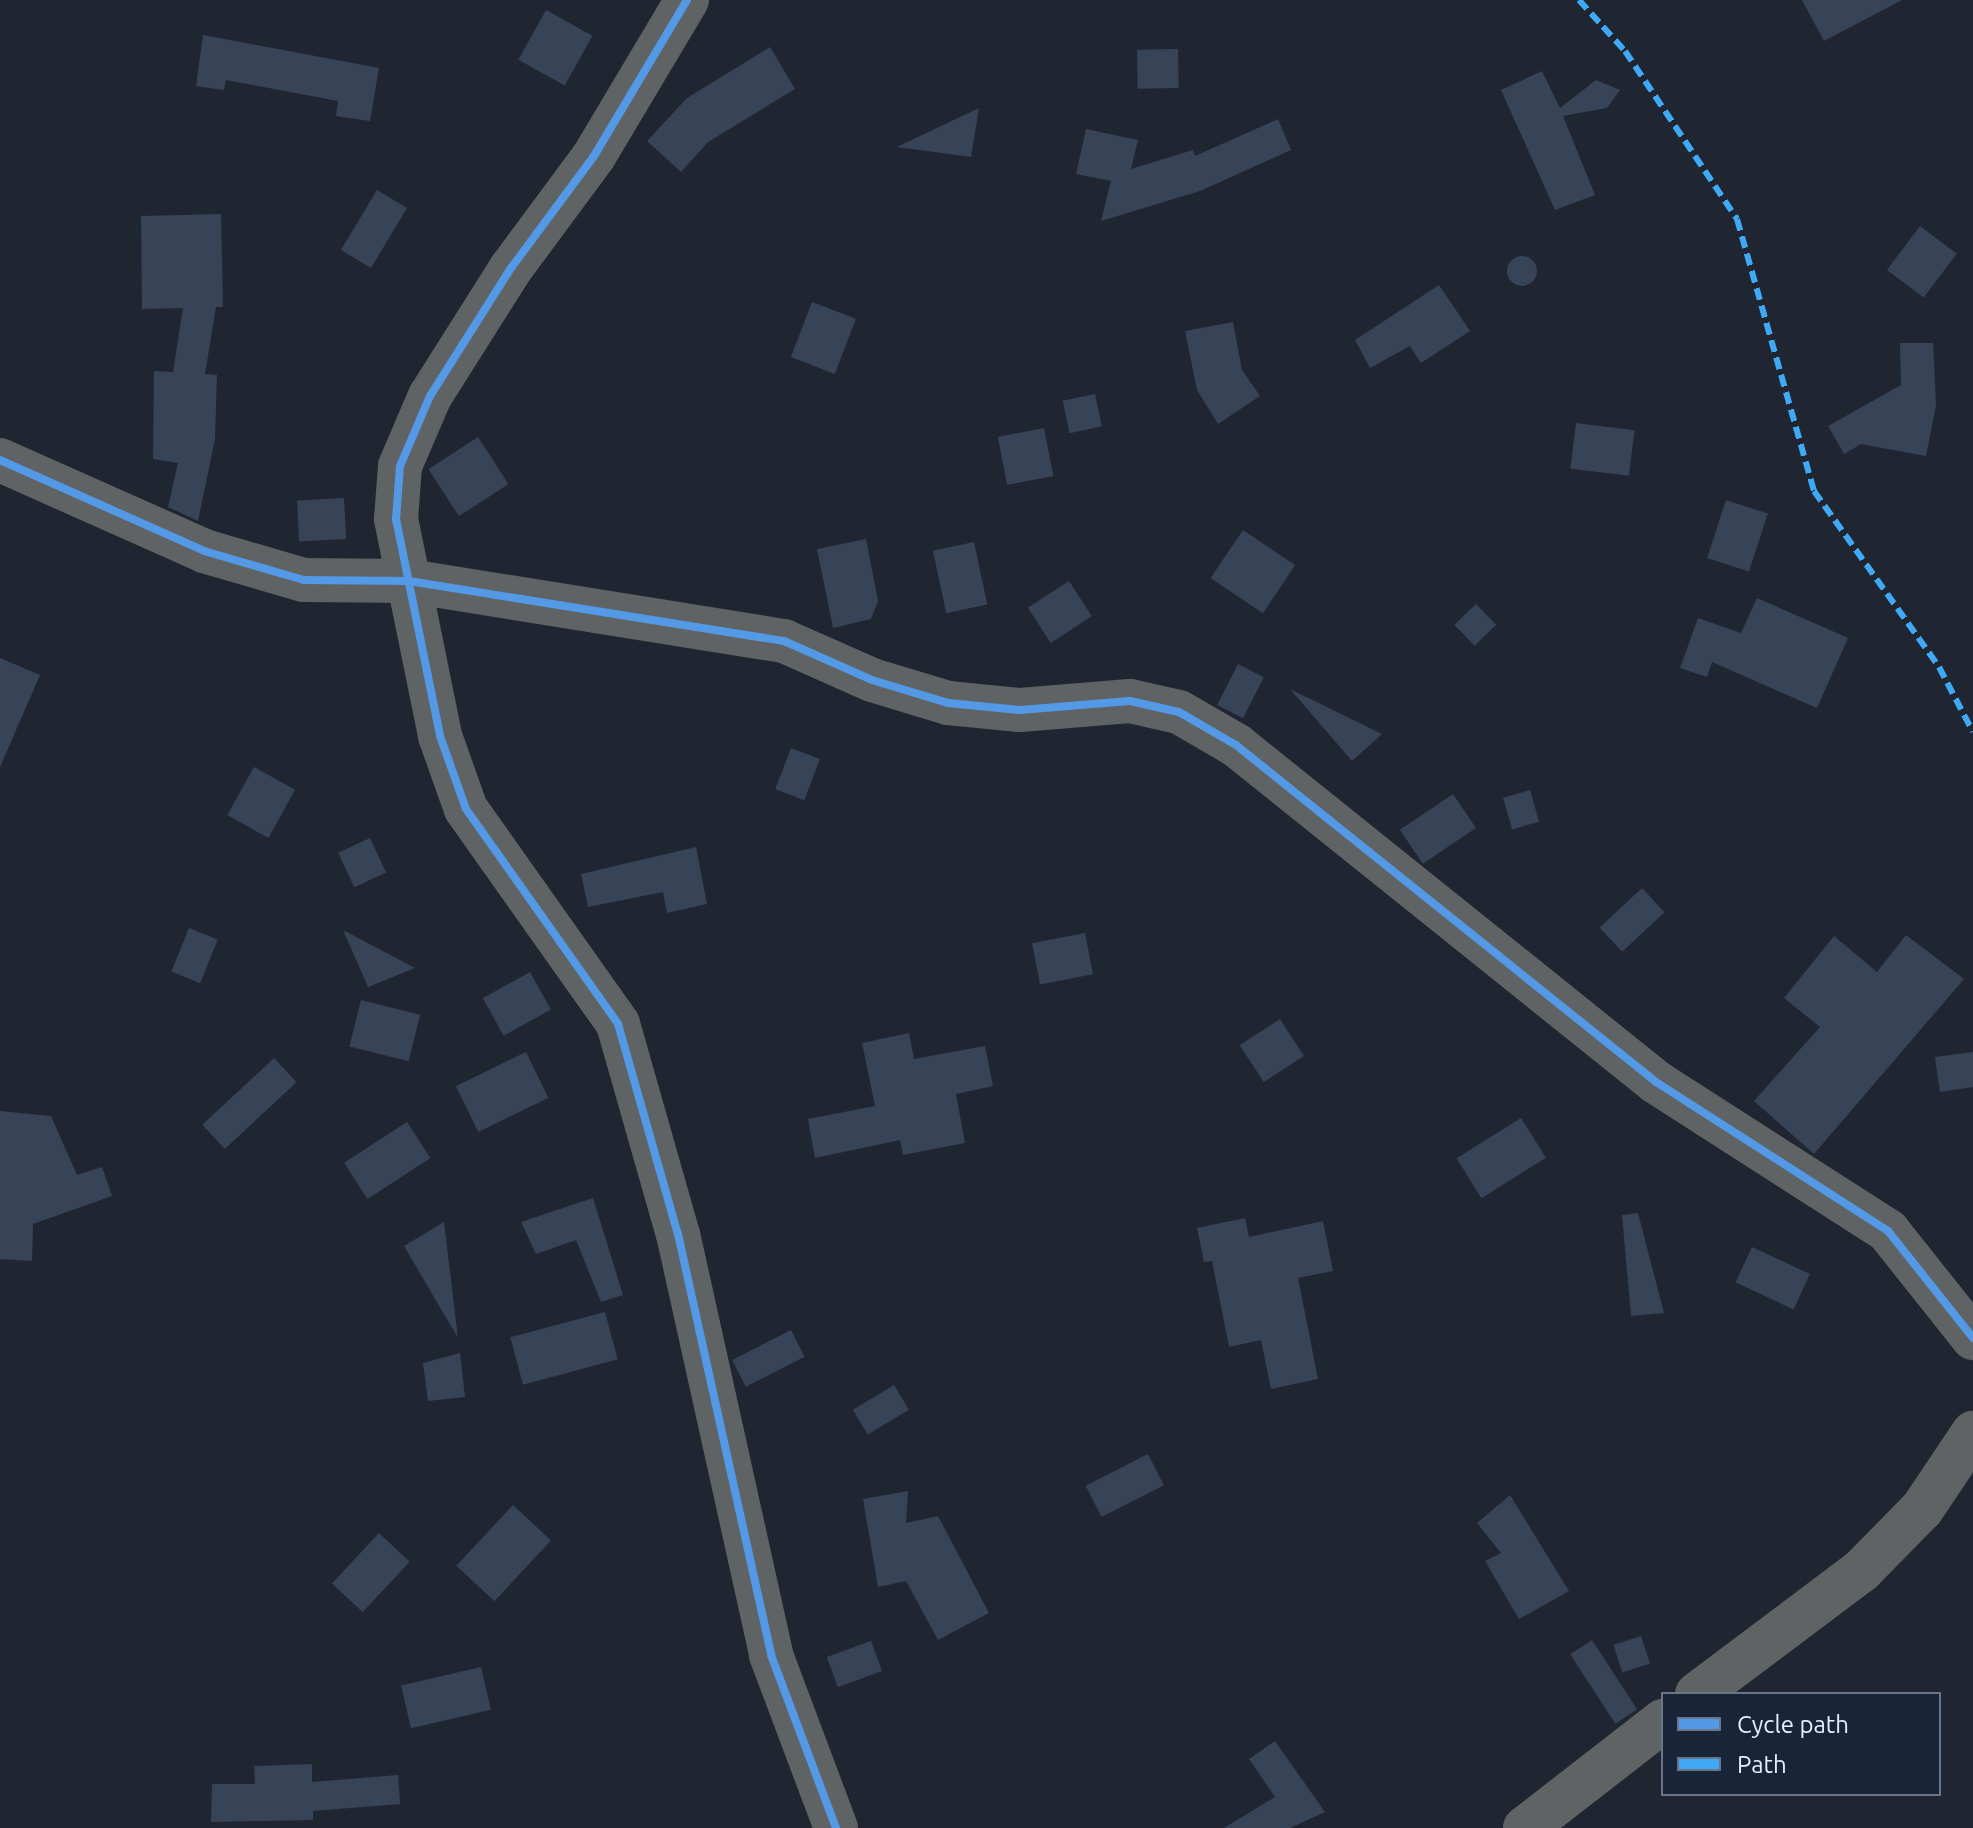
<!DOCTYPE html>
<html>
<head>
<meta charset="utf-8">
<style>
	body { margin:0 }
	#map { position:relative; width:1973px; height:1828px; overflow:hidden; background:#202631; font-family:Ubuntu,sans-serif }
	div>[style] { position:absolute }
	.building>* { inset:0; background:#374356; transform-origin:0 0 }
	.round { border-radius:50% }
	.minor>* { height:44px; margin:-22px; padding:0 22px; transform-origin:22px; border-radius:22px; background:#5f6364 }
	.quiet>* { height:6px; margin-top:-3px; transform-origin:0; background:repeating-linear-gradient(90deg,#3fa9f5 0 12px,transparent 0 18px) }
	.cycleway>* { height:8px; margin:-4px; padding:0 4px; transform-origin:4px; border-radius:4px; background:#5399e6 }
	span { translate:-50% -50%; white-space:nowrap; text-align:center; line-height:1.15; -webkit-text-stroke:6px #182539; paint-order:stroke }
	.legend { position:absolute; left:1661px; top:1692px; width:280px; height:104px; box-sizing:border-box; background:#182539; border:2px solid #6a7687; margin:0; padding:10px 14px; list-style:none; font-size:24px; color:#e6effc }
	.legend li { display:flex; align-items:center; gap:16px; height:40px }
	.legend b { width:40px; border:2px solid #6a7687 }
</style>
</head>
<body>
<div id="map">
	<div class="building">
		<i style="clip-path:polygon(1802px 0,1902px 0,1824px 41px)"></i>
		<i style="left:546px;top:10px;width:53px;height:57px;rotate:29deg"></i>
		<i style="clip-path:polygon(203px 35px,379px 68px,370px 121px,336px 116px,338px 101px,226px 80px,224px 90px,196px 86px)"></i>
		<i style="clip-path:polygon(770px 47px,795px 89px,708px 142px,681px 172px,647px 141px,687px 98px)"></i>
		<i style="left:1178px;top:49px;width:39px;height:41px;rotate:89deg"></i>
		<i style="clip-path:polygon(1542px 71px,1560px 108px,1596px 80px,1620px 90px,1607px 108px,1563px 116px,1595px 195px,1555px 210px,1501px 90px)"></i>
		<i style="clip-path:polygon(979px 108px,971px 157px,897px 147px)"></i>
		<i style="clip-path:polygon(1278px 119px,1291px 150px,1200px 191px,1101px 221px,1111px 181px,1076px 174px,1086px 129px,1138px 140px,1131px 169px,1193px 150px,1195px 156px)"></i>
		<i style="left:377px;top:190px;width:35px;height:70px;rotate:31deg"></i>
		<i style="clip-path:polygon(221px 214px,223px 307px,216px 307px,205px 374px,217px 375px,215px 439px,198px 521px,168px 507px,178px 463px,153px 459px,154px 371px,173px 372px,183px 308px,142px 309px,141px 216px)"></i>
		<i style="left:1920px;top:226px;width:46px;height:55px;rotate:37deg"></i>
		<i class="round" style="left:1507px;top:256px;width:30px;height:30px"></i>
		<i style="clip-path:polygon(1439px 285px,1470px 331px,1421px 363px,1410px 346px,1370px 368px,1355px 340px)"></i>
		<i style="left:812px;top:302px;width:47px;height:59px;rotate:21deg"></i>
		<i style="clip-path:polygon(1233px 322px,1242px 370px,1260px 396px,1218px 424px,1197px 390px,1185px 331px)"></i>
		<i style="clip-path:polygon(1900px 343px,1933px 343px,1936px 405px,1926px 456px,1861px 444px,1844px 454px,1828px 426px,1901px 385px)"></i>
		<i style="left:1095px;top:394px;width:33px;height:33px;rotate:78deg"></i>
		<i style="left:1576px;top:423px;width:59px;height:46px;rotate:7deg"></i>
		<i style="left:1044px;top:428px;width:49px;height:47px;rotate:79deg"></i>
		<i style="left:478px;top:437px;width:56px;height:59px;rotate:57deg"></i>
		<i style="left:344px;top:498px;width:41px;height:47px;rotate:87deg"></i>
		<i style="left:1726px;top:500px;width:44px;height:61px;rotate:18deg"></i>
		<i style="left:1243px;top:530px;width:63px;height:58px;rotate:34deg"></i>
		<i style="clip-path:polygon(866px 539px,878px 601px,871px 619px,833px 628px,817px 549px)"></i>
		<i style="left:974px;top:542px;width:64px;height:42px;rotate:78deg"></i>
		<i style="left:1069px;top:581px;width:42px;height:49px;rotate:57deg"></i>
		<i style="clip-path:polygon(1757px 598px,1848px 638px,1817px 708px,1712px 662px,1707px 677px,1680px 668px,1698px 618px,1741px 633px)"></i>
		<i style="left:1476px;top:604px;width:29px;height:30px;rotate:46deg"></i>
		<i style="clip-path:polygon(0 658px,40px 675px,0 767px)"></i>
		<i style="left:1238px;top:664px;width:29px;height:46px;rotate:27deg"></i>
		<i style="clip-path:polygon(1290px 689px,1382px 734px,1352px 761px)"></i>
		<i style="left:791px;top:748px;width:31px;height:44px;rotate:21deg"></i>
		<i style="left:254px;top:767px;width:47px;height:55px;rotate:29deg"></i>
		<i style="left:1530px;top:790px;width:33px;height:28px;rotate:74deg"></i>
		<i style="left:1453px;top:794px;width:41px;height:64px;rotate:56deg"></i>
		<i style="left:370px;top:838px;width:38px;height:35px;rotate:65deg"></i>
		<i style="clip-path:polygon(696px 847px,707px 904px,667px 913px,663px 892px,588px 907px,581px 874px)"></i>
		<i style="left:1642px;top:888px;width:33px;height:58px;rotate:47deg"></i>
		<i style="left:189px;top:928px;width:31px;height:47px;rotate:22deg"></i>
		<i style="clip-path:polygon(343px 930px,415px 968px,368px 987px)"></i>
		<i style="left:1085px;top:933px;width:42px;height:54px;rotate:79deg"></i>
		<i style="clip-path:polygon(1906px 935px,1964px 979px,1814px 1154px,1754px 1101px,1820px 1027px,1784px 998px,1834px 936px,1877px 972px)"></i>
		<i style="left:530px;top:972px;width:43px;height:54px;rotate:61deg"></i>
		<i style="left:361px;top:1000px;width:61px;height:48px;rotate:14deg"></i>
		<i style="left:1280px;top:1019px;width:44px;height:48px;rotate:57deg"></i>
		<i style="clip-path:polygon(909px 1033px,914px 1059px,985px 1046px,993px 1086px,956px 1094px,965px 1143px,903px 1155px,900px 1140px,815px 1158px,808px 1119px,875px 1106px,862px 1043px)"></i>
		<i style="left:526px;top:1052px;width:51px;height:78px;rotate:64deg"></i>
		<i style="clip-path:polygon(1973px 1052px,1973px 1087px,1940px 1092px,1935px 1057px)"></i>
		<i style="left:274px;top:1058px;width:33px;height:98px;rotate:47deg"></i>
		<i style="clip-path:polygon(0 1111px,51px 1116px,77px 1175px,102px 1167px,112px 1196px,33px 1224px,32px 1261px,0 1259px)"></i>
		<i style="left:1521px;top:1118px;width:47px;height:76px;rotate:58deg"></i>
		<i style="left:407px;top:1122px;width:43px;height:75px;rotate:57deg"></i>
		<i style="clip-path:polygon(593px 1198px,623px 1295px,601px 1302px,576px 1240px,536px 1254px,521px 1222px)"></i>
		<i style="clip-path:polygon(1638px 1213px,1664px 1313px,1631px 1316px,1622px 1215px)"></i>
		<i style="clip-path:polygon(1245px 1218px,1249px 1237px,1323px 1221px,1333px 1271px,1298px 1278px,1318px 1379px,1271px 1389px,1261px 1340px,1229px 1347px,1212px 1261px,1204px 1262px,1197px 1228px)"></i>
		<i style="clip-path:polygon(444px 1222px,458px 1338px,404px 1246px)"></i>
		<i style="left:1752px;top:1247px;width:64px;height:39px;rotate:25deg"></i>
		<i style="left:605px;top:1312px;width:49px;height:98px;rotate:75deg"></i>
		<i style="left:791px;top:1330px;width:30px;height:66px;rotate:63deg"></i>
		<i style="clip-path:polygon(460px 1353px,465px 1397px,428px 1401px,423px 1363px)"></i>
		<i style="left:894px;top:1385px;width:29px;height:48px;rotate:59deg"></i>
		<i style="left:1148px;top:1454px;width:35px;height:70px;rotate:63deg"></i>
		<i style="clip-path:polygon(908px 1491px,906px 1523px,938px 1516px,989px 1613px,938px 1640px,906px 1581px,878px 1587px,863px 1499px)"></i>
		<i style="clip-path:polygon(1510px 1495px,1569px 1591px,1519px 1619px,1485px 1561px,1501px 1553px,1477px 1523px)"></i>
		<i style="left:513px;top:1505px;width:52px;height:83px;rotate:43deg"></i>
		<i style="left:379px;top:1533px;width:42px;height:69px;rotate:43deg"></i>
		<i style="left:1641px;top:1636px;width:29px;height:29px;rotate:72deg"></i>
		<i style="left:1592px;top:1640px;width:83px;height:26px;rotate:57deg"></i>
		<i style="left:871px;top:1641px;width:32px;height:47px;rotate:70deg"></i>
		<i style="left:481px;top:1667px;width:44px;height:82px;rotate:77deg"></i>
		<i style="clip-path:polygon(1275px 1741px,1325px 1812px,1290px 1828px,1224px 1828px,1275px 1797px,1249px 1759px)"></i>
		<i style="clip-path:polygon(312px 1764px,312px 1782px,398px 1775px,400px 1804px,313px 1811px,313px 1820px,211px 1822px,212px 1784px,255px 1784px,254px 1766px)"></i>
	</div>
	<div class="minor">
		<i style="left:687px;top:0;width:182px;rotate:120.8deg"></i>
		<i style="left:594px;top:156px;width:139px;rotate:126.5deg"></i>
		<i style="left:511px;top:268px;width:151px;rotate:122.3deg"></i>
		<i style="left:430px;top:396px;width:76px;rotate:113.2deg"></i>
		<i style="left:400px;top:466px;width:53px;rotate:94.3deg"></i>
		<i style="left:396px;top:519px;width:221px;rotate:78.5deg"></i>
		<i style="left:440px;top:736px;width:77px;rotate:70.4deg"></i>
		<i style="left:466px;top:809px;width:263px;rotate:54.7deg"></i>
		<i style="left:618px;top:1024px;width:218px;rotate:74.1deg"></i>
		<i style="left:678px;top:1234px;width:431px;rotate:77.5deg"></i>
		<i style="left:771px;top:1655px;width:185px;rotate:69.4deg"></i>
		<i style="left:0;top:460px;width:223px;rotate:24deg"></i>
		<i style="left:204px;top:551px;width:104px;rotate:16.2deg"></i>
		<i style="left:304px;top:580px;width:105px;rotate:0.5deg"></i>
		<i style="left:409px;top:581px;width:380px;rotate:9.1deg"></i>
		<i style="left:784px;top:641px;width:96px;rotate:23.9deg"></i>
		<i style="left:872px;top:680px;width:79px;rotate:16.8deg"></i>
		<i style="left:948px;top:703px;width:72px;rotate:5.6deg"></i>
		<i style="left:1020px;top:710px;width:110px;rotate:-4.7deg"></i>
		<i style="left:1130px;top:701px;width:50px;rotate:12.7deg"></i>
		<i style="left:1179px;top:712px;width:66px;rotate:30.1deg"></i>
		<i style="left:1236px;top:745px;width:538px;rotate:38.74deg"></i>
		<i style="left:1656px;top:1082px;width:276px;rotate:32.7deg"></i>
		<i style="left:1888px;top:1231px;width:137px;rotate:51.5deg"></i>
		<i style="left:1697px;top:1694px;width:205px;rotate:-36.9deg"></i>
		<i style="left:1861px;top:1571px;width:87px;rotate:-45.5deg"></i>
		<i style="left:1922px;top:1509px;width:92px;rotate:-56.1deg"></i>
		<i style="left:1525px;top:1828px;width:175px;rotate:-37.8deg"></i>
	</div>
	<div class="quiet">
		<i style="left:1579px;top:0;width:69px;rotate:48deg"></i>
		<i style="left:1625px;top:51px;width:202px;rotate:56.3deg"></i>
		<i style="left:1737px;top:219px;width:283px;rotate:74.2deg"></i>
		<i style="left:1814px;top:491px;width:216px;rotate:54.6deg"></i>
		<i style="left:1939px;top:667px;width:73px;rotate:62.4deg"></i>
	</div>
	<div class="cycleway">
		<i style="left:687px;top:0;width:182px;rotate:120.8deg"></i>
		<i style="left:594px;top:156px;width:139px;rotate:126.5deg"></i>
		<i style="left:511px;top:268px;width:151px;rotate:122.3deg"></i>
		<i style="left:430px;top:396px;width:76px;rotate:113.2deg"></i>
		<i style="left:400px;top:466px;width:53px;rotate:94.3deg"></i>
		<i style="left:396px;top:519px;width:221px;rotate:78.5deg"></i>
		<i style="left:440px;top:736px;width:77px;rotate:70.4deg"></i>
		<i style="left:466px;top:809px;width:263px;rotate:54.7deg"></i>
		<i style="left:618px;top:1024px;width:218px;rotate:74.1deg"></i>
		<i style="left:678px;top:1234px;width:431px;rotate:77.5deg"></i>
		<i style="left:771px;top:1655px;width:185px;rotate:69.4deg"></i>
		<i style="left:0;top:460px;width:223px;rotate:24deg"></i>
		<i style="left:204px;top:551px;width:104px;rotate:16.2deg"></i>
		<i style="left:304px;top:580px;width:105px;rotate:0.5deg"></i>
		<i style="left:409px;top:581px;width:380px;rotate:9.1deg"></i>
		<i style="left:784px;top:641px;width:96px;rotate:23.9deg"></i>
		<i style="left:872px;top:680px;width:79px;rotate:16.8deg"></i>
		<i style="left:948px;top:703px;width:72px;rotate:5.6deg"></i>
		<i style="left:1020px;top:710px;width:110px;rotate:-4.7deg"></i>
		<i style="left:1130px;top:701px;width:50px;rotate:12.7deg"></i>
		<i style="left:1179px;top:712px;width:66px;rotate:30.1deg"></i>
		<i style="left:1236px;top:745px;width:538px;rotate:38.74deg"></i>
		<i style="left:1656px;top:1082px;width:276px;rotate:32.7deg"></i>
		<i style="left:1888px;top:1231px;width:137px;rotate:51.5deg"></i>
	</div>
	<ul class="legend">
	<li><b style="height:10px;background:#5399e6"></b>Cycle path</li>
	<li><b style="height:10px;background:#3fa9f5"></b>Path</li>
	</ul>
</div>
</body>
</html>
